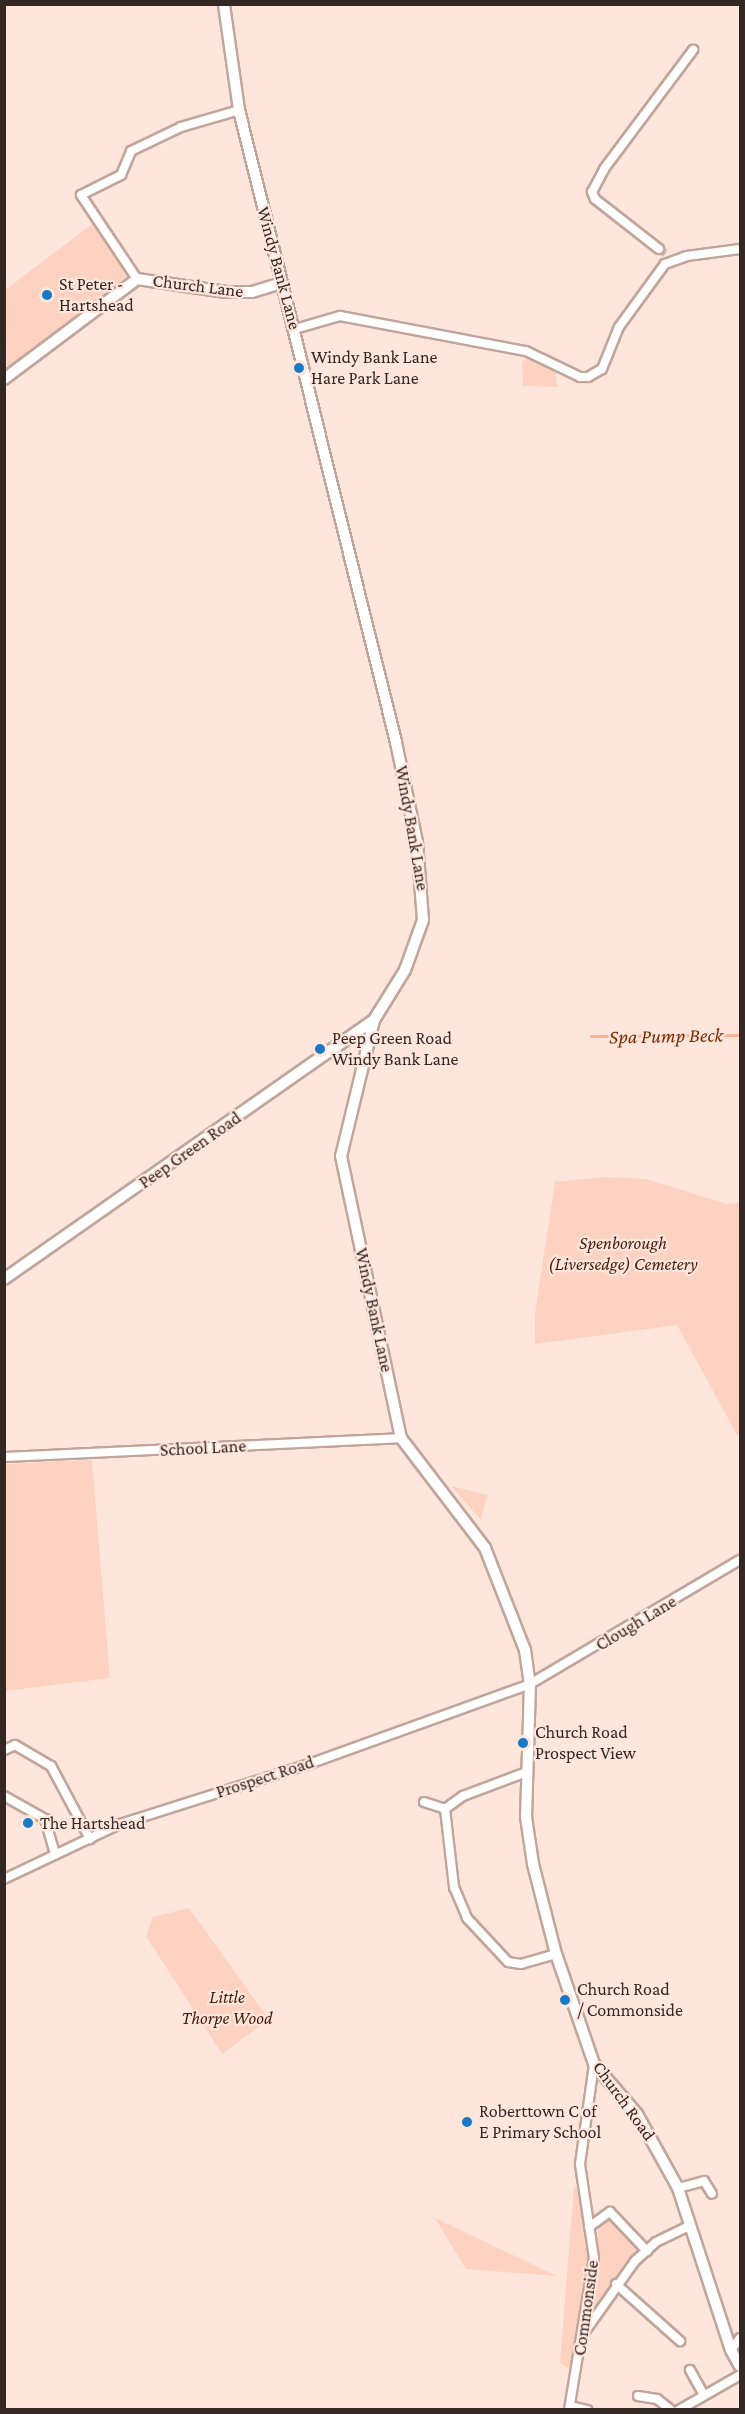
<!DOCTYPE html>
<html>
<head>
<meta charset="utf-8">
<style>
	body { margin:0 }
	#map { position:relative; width:745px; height:2414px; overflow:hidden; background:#fee6dc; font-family:"Crimson Pro",serif }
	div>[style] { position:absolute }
	.green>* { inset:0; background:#fdd2c1 }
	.stream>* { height:3px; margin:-1.5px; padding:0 1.5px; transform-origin:1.5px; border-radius:1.5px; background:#f6b398 }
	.minor-tunnel>* { height:8px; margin-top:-4px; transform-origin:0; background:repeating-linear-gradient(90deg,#d5c0b7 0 8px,transparent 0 12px) }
	.roads { filter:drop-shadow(2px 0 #c2a59a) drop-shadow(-2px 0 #c2a59a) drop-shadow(0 2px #c2a59a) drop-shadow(0 -2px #c2a59a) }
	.minor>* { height:8px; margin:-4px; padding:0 4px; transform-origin:4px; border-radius:4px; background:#fff }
	.tertiary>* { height:10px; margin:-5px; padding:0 5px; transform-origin:5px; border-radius:5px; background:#fff }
	.secondary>* { height:10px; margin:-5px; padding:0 5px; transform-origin:5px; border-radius:5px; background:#fff }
	.dots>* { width:16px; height:16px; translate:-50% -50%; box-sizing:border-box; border:3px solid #fee6dc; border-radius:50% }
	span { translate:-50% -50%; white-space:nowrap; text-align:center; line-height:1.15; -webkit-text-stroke:4.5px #fee6dc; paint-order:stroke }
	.street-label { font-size:18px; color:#332823 }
	.poi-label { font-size:18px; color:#332823 }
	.left { translate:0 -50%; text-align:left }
	.park-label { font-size:18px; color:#451c09; font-style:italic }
	.water-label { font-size:20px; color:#782b01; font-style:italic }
	.frame { position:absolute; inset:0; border:6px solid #332823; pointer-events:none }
</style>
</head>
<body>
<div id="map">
	<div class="green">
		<i style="clip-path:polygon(95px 222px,129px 274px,7px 370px,5px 290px)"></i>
		<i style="clip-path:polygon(530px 358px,555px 370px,557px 387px,523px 386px,522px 361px)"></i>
		<i style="clip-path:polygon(605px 1177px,646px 1179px,727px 1204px,740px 1203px,740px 1433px,737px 1435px,677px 1325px,535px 1344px,535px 1313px,555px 1182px)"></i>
		<i style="clip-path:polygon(92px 1460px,110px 1678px,5px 1691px,5px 1464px)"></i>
		<i style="clip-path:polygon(451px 1486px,487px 1495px,481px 1520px)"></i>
		<i style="clip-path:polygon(189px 1908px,269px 2019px,222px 2054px,146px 1936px,153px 1917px)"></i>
		<i style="clip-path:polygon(574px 2186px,581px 2194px,588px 2259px,571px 2370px,560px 2363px)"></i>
		<i style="clip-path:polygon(609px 2215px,640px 2251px,593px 2312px,599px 2223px)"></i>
		<i style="clip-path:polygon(435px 2218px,557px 2276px,466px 2269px)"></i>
	</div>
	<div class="stream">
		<i style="left:591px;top:1036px;width:149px;rotate:-0.4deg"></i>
	</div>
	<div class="minor-tunnel">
		<i style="left:659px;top:249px;width:12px;rotate:31deg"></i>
	</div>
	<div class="roads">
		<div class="minor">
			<i style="left:659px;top:249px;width:81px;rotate:-142deg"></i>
			<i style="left:595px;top:199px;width:8px;rotate:-113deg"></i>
			<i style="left:592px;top:192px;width:26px;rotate:-62deg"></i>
			<i style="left:604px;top:169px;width:149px;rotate:-53.2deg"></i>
			<i style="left:137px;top:279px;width:101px;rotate:-123.7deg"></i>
			<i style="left:81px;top:195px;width:45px;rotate:-26.6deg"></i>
			<i style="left:121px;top:175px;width:26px;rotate:-67deg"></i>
			<i style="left:131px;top:151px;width:55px;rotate:-25.6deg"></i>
			<i style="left:181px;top:127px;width:60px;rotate:-16.3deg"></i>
			<i style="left:295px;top:329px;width:47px;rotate:-16.1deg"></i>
			<i style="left:340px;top:316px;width:189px;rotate:10.7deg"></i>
			<i style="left:526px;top:351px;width:60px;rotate:25.7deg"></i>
			<i style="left:580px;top:377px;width:8px"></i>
			<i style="left:588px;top:377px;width:16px;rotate:-30deg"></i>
			<i style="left:602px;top:369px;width:45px;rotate:-68deg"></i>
			<i style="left:619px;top:327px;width:78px;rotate:-53.9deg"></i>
			<i style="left:665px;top:264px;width:23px;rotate:-20deg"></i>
			<i style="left:687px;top:256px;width:53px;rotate:-7.5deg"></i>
			<i style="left:4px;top:1457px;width:397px;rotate:-2.7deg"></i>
			<i style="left:4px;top:1750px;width:12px;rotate:-24deg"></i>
			<i style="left:15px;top:1745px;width:42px;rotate:30.3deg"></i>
			<i style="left:51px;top:1766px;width:83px;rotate:61.9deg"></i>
			<i style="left:4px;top:1796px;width:47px;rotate:29.3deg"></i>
			<i style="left:45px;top:1819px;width:37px;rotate:74deg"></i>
			<i style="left:424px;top:1802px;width:22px;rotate:18deg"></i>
			<i style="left:445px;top:1809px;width:22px;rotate:-36deg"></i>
			<i style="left:463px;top:1796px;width:68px;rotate:-20.6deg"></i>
			<i style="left:445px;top:1809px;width:79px;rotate:83.4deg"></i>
			<i style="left:454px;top:1887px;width:34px;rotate:67deg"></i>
			<i style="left:467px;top:1918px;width:60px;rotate:47deg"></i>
			<i style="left:508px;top:1962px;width:13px;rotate:9deg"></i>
			<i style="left:521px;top:1964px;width:36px;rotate:-16deg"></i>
			<i style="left:4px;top:1879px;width:128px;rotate:-25.4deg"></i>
			<i style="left:120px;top:1824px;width:201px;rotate:-17.6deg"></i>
			<i style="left:312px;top:1763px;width:232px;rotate:-19.9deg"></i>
			<i style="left:530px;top:1684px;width:244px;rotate:-30.6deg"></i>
			<i style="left:678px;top:2188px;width:27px;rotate:-15deg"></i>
			<i style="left:704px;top:2181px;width:15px;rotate:58deg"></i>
			<i style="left:589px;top:2227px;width:26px;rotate:-36deg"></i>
			<i style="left:610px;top:2212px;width:54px;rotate:46.5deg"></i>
			<i style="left:616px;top:2284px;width:86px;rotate:41.7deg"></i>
			<i style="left:586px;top:2330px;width:85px;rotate:-54.6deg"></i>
			<i style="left:635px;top:2261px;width:28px;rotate:-42deg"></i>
			<i style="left:656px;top:2242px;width:37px;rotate:-26deg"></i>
			<i style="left:731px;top:2350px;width:15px;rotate:-53deg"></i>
			<i style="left:690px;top:2370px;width:29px;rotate:61deg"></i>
			<i style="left:638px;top:2396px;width:19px;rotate:9deg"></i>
			<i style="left:657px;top:2399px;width:18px;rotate:38deg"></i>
			<i style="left:570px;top:2406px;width:18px;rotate:13deg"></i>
			<i style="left:569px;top:2410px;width:154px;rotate:-80.7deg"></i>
			<i style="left:594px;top:2258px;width:95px;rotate:-98.5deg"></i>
			<i style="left:580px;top:2164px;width:101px;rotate:-82deg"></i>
			<i style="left:679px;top:2410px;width:70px;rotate:-29.8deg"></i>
		</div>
		<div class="tertiary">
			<i style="left:4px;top:379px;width:166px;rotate:-36.9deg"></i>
			<i style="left:137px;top:279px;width:90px;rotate:8.3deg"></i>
			<i style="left:226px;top:292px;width:26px"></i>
			<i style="left:252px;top:292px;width:30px;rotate:-17deg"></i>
			<i style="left:374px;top:1020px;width:140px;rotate:103.6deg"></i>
			<i style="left:341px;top:1156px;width:288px;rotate:78deg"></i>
			<i style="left:401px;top:1438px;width:138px;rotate:52.6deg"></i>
			<i style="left:485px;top:1548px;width:110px;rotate:68.6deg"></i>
			<i style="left:525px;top:1650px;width:34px;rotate:82deg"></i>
			<i style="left:530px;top:1684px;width:133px;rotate:91.7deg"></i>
			<i style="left:526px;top:1817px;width:48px;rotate:81.5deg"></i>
			<i style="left:533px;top:1864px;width:93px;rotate:75.7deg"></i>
			<i style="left:556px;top:1954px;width:116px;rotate:70.9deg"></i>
			<i style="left:594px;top:2064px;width:66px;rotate:49.3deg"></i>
			<i style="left:637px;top:2114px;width:85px;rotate:61deg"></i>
			<i style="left:678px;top:2188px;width:170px;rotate:71.9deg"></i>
			<i style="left:731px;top:2350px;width:18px;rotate:61deg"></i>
		</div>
		<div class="secondary">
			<i style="left:4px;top:1279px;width:452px;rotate:-35deg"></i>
			<i style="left:374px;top:1020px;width:59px;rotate:-58.2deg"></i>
			<i style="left:405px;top:970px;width:53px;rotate:-70.2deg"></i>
			<i style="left:423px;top:920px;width:78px;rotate:-94.4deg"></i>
			<i style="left:417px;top:842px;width:102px;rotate:-101.9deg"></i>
			<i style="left:396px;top:742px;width:651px;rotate:-103.95deg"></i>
			<i style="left:239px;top:110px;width:107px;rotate:-98.1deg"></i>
		</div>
	</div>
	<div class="dots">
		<i style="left:47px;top:295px;background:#1879c5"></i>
		<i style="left:299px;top:368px;background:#1879c5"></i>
		<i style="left:320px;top:1049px;background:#1879c5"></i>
		<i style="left:523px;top:1743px;background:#1879c5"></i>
		<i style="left:28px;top:1823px;background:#1879c5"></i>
		<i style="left:565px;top:2000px;background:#1879c5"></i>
		<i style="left:467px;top:2122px;background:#1879c5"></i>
	</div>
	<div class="street-label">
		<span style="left:279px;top:268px;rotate:75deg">Windy Bank Lane</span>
		<span style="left:198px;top:286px;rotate:7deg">Church Lane</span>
		<span style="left:412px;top:828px;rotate:80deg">Windy Bank Lane</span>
		<span style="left:190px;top:1150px;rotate:-35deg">Peep Green Road</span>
		<span style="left:374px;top:1310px;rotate:78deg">Windy Bank Lane</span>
		<span style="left:203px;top:1448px;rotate:-3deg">School Lane</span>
		<span style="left:636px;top:1623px;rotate:-31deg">Clough Lane</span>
		<span style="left:265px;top:1777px;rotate:-18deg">Prospect Road</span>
		<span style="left:624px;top:2101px;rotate:54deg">Church Road</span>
		<span style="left:586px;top:2308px;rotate:-82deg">Commonside</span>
	</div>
	<div class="poi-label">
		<span class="left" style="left:59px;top:295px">St Peter -<br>Hartshead</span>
		<span class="left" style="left:311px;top:368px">Windy Bank Lane<br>Hare Park Lane</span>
		<span class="left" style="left:332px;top:1049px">Peep Green Road<br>Windy Bank Lane</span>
		<span class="left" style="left:535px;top:1743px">Church Road<br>Prospect View</span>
		<span class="left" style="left:40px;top:1823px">The Hartshead</span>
		<span class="left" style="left:577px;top:2000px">Church Road<br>/ Commonside</span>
		<span class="left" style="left:479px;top:2122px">Roberttown C of<br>E Primary School</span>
	</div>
	<div class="park-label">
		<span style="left:623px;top:1254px">Spenborough<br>(Liversedge) Cemetery</span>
		<span style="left:227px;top:2008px">Little<br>Thorpe Wood</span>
	</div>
	<div class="water-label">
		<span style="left:666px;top:1036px;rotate:-1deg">Spa Pump Beck</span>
	</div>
	<div class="frame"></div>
</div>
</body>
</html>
